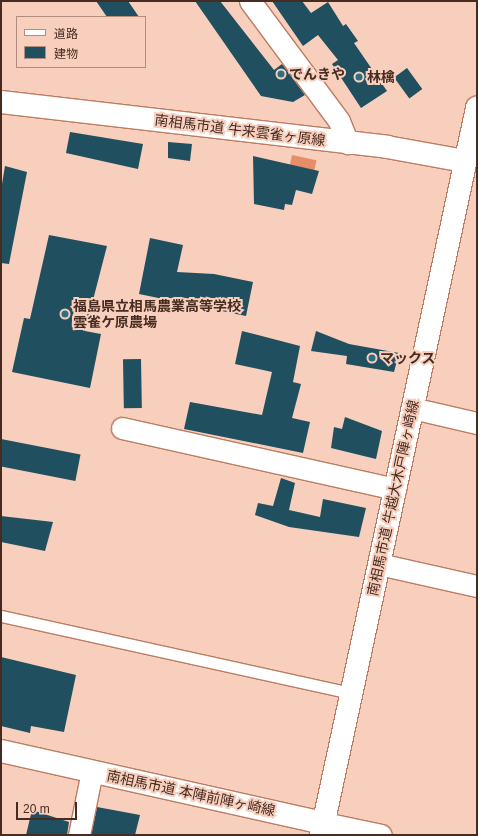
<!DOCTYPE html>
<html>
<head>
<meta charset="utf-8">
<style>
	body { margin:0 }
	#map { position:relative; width:478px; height:836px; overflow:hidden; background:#f8cebc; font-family:Arial,"Noto Sans JP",sans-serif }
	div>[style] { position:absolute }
	.green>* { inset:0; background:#e68e68; transform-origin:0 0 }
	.building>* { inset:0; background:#204f5f; transform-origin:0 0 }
	.roads { filter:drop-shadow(1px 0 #bc7c61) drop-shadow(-1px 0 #bc7c61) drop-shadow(0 1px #bc7c61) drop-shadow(0 -1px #bc7c61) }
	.lane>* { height:11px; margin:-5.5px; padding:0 5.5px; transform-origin:5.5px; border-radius:5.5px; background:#fff }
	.street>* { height:21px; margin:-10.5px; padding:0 10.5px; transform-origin:10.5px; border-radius:10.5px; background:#fff }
	.secondary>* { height:22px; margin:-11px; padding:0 11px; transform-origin:11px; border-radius:11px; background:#fff }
	.dots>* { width:11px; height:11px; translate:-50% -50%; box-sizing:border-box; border:2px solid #f8cebc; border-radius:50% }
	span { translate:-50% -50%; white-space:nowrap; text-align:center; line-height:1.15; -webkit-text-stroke:4px #f8cebc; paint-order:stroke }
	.poi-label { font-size:14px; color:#452b20; font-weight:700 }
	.left { translate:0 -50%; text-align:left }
	.street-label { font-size:14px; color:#452b20 }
	.frame { position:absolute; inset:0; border:2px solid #452b20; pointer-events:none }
	.legend { position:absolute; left:16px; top:16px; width:130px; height:52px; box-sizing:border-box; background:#f8cebc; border:1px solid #b08d7e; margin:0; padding:5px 7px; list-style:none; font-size:12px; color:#452b20 }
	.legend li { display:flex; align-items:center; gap:8px; height:20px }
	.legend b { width:20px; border:1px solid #b08d7e }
	.scale { position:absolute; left:16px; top:802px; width:61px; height:18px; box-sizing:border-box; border:2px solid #452b20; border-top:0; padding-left:5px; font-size:12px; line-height:14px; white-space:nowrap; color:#452b20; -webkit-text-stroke:3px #f8cebc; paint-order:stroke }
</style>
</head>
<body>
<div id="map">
	<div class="green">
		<i style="left:292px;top:155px;width:25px;height:22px;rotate:12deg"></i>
	</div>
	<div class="building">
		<i style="clip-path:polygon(96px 1px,128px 1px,139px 17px,107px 17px)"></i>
		<i style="clip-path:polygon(195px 1px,220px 1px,274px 70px,282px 64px,305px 95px,293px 102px,261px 96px)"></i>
		<i style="clip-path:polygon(272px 1px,302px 1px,311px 13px,328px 2px,343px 26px,346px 24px,358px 41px,354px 43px,387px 91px,361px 108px,332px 64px,338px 60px,318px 35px,303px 46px)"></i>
		<i style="left:407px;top:68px;width:26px;height:16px;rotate:54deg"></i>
		<i style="clip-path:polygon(70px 132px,143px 144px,138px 169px,66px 153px)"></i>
		<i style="clip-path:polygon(168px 142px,192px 144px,190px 161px,168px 158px)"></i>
		<i style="clip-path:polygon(253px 156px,319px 171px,312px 194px,296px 190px,292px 205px,285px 204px,284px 210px,254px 204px)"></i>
		<i style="clip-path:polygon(5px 166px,27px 172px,9px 264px,1px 263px,1px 190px)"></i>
		<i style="clip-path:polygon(49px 235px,107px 246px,85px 331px,101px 334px,90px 388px,12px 372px,24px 318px,30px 319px)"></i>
		<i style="clip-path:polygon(150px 238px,183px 245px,177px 272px,214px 274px,253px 282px,246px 316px,139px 294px)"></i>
		<i style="clip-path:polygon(242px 331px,300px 346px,293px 382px,301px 384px,292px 418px,310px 422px,303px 453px,184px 429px,190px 402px,262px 415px,272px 372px,235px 364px)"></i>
		<i style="clip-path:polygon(316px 331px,349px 344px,399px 353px,394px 372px,346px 364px,347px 356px,311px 351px)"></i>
		<i style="left:141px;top:359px;width:49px;height:18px;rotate:89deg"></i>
		<i style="clip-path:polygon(345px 417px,382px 431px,376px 459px,331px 448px,334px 427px,342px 429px)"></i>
		<i style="left:1px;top:439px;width:81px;height:27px;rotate:11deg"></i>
		<i style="clip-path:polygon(281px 478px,295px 483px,289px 510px,320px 517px,323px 499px,366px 508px,359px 537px,289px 527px,255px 515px,258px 503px,273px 506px)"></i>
		<i style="clip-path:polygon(1px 516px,53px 522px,45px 551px,1px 542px)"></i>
		<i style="clip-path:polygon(1px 657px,76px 675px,64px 732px,31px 726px,30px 733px,1px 726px)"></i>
		<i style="clip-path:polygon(97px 807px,140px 815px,135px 835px,91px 835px)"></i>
		<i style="clip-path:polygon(32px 810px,69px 822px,67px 835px,26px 835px)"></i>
	</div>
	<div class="roads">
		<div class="lane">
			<i style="left:1px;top:616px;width:359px;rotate:12.4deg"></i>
		</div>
		<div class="street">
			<i style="left:250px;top:1px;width:149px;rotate:53.4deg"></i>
			<i style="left:339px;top:121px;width:24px;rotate:68deg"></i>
			<i style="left:412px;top:408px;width:67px;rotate:13deg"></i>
			<i style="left:122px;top:428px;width:280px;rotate:12.6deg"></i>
			<i style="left:379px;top:564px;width:100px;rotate:12.7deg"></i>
			<i style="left:324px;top:823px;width:58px;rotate:11.9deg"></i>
			<i style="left:79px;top:835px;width:65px;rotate:-78.5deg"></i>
		</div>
		<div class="secondary">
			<i style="left:1px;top:102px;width:389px;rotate:6.6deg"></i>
			<i style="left:387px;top:147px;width:78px;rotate:10.3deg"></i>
			<i style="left:1px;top:751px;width:331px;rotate:12.6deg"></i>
			<i style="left:321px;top:835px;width:744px;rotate:-77.89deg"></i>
		</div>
	</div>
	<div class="dots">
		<i style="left:281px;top:74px;background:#2f6d83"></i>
		<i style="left:359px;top:77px;background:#2f6d83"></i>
		<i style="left:65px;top:314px;background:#2f6d83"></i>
		<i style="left:372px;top:358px;background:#2f6d83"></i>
	</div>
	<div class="poi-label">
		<span class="left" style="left:289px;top:74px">でんきや</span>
		<span class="left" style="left:367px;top:77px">林檎</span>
		<span class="left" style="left:73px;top:314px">福島県立相馬農業高等学校<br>雲雀ケ原農場</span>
		<span class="left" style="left:380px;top:358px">マックス</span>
	</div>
	<div class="street-label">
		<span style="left:240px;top:130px;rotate:7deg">南相馬市道 牛来雲雀ヶ原線</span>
		<span style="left:393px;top:498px;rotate:-78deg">南相馬市道 牛越大木戸陣ヶ崎線</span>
		<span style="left:191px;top:793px;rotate:12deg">南相馬市道 本陣前陣ヶ崎線</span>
	</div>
	<div class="frame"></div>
	<ul class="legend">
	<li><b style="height:5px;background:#fff"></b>道路</li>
	<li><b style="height:11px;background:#204f5f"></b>建物</li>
	</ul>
	<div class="scale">20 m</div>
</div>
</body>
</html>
